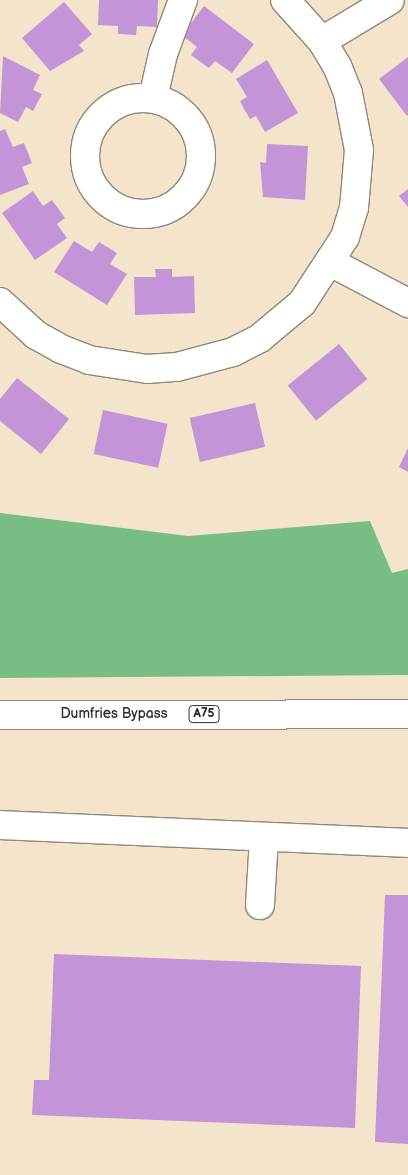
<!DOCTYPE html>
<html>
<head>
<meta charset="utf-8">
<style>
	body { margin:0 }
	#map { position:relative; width:408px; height:1175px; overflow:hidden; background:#f3e4cb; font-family:"Balsamiq Sans",sans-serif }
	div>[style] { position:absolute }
	.forest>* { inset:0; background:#78be84 }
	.building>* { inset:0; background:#c395d8; transform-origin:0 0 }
	.roads { filter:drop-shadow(1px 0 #8f887b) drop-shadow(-1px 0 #8f887b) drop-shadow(0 1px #8f887b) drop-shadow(0 -1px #8f887b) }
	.minor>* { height:28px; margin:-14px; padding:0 14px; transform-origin:14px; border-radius:14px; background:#fff }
	.minor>.ring { margin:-14px; padding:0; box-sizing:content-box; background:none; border:28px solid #fff; border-radius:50% }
	.highway>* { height:28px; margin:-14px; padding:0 14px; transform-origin:14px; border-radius:14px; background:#fff }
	span { translate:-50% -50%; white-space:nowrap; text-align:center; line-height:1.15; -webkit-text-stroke:5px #fff; paint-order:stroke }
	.shield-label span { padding:1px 4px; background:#fff; border:1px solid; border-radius:4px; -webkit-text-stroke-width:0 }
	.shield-label { font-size:12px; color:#2b2b2b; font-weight:700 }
	.street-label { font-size:14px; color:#2b2b2b }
</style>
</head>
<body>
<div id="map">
	<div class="forest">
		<i style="clip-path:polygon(0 513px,188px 536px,370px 521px,392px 573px,408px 569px,408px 675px,0 678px)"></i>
	</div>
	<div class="building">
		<i style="clip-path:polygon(99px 0,158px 0,157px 27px,137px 26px,136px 35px,118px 34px,118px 26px,98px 25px)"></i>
		<i style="clip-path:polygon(64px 2px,92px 34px,79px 45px,84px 51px,50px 71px,22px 38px)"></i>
		<i style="clip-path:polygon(204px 6px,254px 44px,232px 73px,215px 61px,209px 68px,191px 55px,197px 47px,182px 35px)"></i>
		<i style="clip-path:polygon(3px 56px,40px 75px,33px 90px,42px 94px,33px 111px,26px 107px,18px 122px,0 113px)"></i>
		<i style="clip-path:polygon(408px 57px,408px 115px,407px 116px,379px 79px)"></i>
		<i style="clip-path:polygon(267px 60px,298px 113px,265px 132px,256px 116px,250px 119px,244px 109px,240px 101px,247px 97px,236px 79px)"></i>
		<i style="clip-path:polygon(5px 129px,13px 147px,24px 143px,32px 163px,22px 167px,29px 184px,0 195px,0 131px)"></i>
		<i style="clip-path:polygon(267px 144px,308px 146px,305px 200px,263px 197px,260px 162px,266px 163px)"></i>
		<i style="clip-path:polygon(408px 189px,408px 207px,399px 196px)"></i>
		<i style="clip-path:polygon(33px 191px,43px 206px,52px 200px,65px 218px,57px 224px,67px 238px,35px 260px,2px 213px)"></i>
		<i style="clip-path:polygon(74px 241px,92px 252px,99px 242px,117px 253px,110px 264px,127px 274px,107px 305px,54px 272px)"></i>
		<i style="clip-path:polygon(155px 269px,172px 269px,172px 277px,194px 276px,195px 313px,135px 315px,134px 277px,156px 277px)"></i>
		<i style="left:339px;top:344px;width:45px;height:66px;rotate:51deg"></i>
		<i style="clip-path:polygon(17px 378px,69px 419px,41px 454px,0 421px,0 399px)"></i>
		<i style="left:255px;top:403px;width:45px;height:67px;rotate:77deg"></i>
		<i style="left:103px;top:410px;width:66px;height:45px;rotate:12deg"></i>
		<i style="clip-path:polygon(408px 448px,408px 472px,399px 467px)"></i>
		<i style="clip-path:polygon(385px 895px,408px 895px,408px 1144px,375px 1142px)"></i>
		<i style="clip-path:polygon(54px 954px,361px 966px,355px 1128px,32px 1115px,34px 1080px,49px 1080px)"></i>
	</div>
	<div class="roads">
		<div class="minor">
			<i style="left:322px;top:41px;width:79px;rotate:-31.1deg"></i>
			<i class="ring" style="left:85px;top:98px;width:88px;height:88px"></i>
			<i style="left:153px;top:98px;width:45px;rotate:-77.2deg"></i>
			<i style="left:163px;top:54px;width:58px;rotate:-69.7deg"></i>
			<i style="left:332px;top:263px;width:86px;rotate:27.8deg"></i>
			<i style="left:0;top:302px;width:49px;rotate:42.5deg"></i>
			<i style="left:36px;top:335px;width:29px;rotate:29deg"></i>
			<i style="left:61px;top:349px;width:30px;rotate:21deg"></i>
			<i style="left:89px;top:360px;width:59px;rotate:8.8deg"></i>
			<i style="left:147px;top:369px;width:30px;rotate:-4deg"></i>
			<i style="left:177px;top:367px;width:58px;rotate:-15deg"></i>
			<i style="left:233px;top:352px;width:30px;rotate:-27deg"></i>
			<i style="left:260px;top:338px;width:55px;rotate:-39.8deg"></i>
			<i style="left:302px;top:303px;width:79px;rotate:-56.9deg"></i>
			<i style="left:345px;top:237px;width:30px;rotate:-73deg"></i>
			<i style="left:354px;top:208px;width:58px;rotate:-85.1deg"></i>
			<i style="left:359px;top:150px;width:58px;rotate:-100.9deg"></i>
			<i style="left:348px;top:93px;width:29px;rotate:-112deg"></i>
			<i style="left:337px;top:66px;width:29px;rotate:-121deg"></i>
			<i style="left:322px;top:41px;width:55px;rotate:-132.1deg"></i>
			<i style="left:0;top:825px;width:408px;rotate:2.5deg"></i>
			<i style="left:260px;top:905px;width:68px;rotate:-86.6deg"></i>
		</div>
		<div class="highway">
			<i style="left:0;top:715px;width:408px;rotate:-0.1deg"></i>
		</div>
	</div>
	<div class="shield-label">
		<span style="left:204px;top:714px">A75</span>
	</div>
	<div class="street-label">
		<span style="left:114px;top:714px">Dumfries Bypass</span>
	</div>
</div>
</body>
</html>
